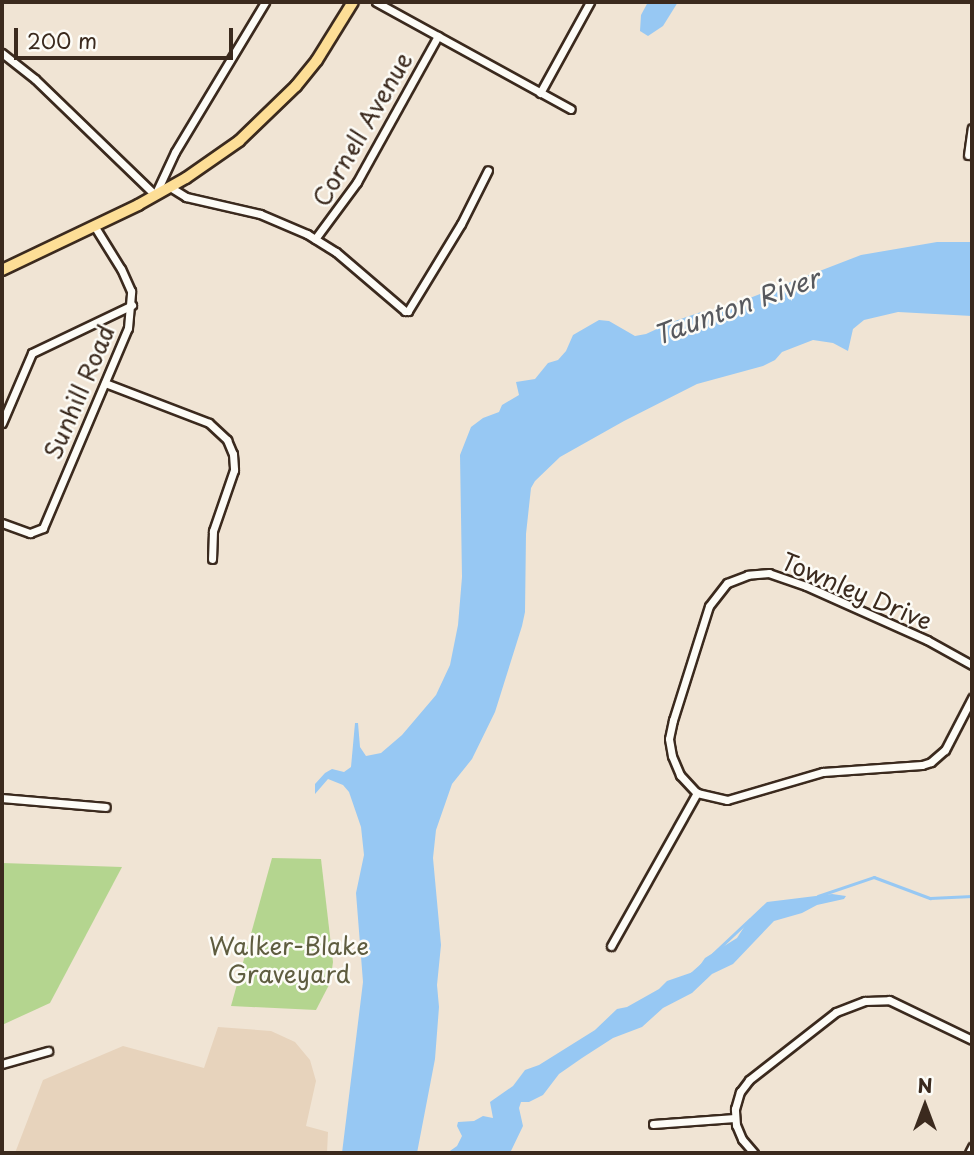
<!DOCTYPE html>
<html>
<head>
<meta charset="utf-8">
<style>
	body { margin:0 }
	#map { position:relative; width:974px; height:1155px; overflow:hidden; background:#f0e4d4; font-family:"Playpen Sans",sans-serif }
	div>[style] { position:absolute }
	.built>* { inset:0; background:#e7d3bc }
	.green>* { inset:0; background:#b4d58f }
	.water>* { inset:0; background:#97c8f3 }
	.stream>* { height:2.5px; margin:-1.25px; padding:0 1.25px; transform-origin:1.25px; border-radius:1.25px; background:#97c8f3 }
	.roads { filter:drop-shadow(2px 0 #3b2a1e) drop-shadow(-2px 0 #3b2a1e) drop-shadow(0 2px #3b2a1e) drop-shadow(0 -2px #3b2a1e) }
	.street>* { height:7px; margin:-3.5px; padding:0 3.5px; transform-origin:3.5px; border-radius:3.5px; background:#fdfcf7 }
	.primary>* { height:10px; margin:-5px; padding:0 5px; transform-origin:5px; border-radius:5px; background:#fdde96 }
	span { translate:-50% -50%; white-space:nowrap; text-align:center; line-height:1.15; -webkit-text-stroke:5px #fdfcf7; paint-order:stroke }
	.street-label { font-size:24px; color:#3b2a1e }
	.park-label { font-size:24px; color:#5f5d40 }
	.water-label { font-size:26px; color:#57595e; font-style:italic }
	.frame { position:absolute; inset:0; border:4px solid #3b2a1e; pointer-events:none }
	.north { position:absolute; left:890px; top:1071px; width:70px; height:70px; -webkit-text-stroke:5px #fdfcf7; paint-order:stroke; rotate:0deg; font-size:19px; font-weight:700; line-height:28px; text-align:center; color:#3b2a1e }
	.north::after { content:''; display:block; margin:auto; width:24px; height:32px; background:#3b2a1e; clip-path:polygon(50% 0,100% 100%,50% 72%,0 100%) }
	.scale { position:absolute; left:14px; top:28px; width:219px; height:32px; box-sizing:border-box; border:4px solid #3b2a1e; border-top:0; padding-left:9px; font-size:21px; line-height:24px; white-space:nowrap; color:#3b2a1e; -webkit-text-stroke:5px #fdfcf7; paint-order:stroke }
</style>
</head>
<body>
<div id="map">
	<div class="built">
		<i style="clip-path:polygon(218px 1027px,271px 1031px,295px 1042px,310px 1060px,316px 1081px,306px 1126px,328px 1132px,327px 1153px,15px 1153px,43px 1080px,123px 1046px,204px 1068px)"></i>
	</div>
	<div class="green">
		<i style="clip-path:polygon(272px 858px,321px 859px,333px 962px,330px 983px,316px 1010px,231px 1006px)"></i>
		<i style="clip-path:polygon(2px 863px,122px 867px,50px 1003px,2px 1025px)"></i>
	</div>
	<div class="water">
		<i style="clip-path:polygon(648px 2px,678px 2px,663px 26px,648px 36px,640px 31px,641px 15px)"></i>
		<i style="clip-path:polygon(937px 242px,972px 242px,972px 316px,898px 312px,864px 320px,853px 329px,848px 351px,833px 343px,813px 340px,782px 352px,775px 360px,763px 366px,697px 384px,624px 421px,560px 457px,535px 481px,531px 488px,526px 534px,525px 612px,522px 626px,495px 712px,472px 759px,452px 784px,436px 830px,433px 858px,441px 945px,437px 985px,439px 1007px,435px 1059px,417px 1153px,342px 1153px,363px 982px,356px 893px,364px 855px,361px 827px,349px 792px,343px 785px,328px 779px,315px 794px,315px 784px,325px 773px,332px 769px,344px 772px,351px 767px,355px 723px,358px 723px,360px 747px,366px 756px,381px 753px,402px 735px,436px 695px,450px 665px,458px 625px,462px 577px,460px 455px,471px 427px,483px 418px,499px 412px,502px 405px,519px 395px,516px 382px,535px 379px,548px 363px,558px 360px,566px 351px,573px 335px,599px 320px,609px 321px,635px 336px,646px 334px,672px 322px,701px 312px,716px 311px,861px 255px)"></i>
		<i style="clip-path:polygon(832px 894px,846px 896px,844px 899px,817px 905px,802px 913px,774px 921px,733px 964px,712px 974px,692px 993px,663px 1008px,642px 1027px,613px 1038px,582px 1058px,559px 1074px,543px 1095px,529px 1102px,521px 1102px,519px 1108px,523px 1126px,510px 1153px,447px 1153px,457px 1146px,462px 1136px,457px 1126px,458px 1122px,474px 1121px,483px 1116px,493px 1118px,490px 1102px,513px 1086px,525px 1070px,539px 1065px,595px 1030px,617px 1009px,627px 1007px,659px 989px,667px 981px,696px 971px,705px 958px,737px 938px,750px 918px,767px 902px)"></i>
	</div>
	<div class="stream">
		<i style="left:818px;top:896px;width:59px;rotate:-18.7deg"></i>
		<i style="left:874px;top:877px;width:60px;rotate:20.6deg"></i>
		<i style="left:930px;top:898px;width:42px;rotate:-2.7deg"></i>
		<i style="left:713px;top:954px;width:50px;rotate:-43.4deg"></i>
		<i style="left:690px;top:975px;width:15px;rotate:-42deg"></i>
	</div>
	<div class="roads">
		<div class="street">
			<i style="left:376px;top:2px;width:222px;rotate:28.8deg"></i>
			<i style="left:2px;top:53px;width:42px;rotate:38.2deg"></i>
			<i style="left:35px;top:79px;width:167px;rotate:44deg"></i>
			<i style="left:155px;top:195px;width:47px;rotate:-65.1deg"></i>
			<i style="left:175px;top:152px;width:175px;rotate:-59deg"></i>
			<i style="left:540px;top:93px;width:104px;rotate:-61.2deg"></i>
			<i style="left:968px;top:155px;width:27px;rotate:-82deg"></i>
			<i style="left:170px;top:187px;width:19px;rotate:32deg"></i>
			<i style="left:186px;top:197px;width:76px;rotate:12.9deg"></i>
			<i style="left:260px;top:214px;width:51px;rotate:23.1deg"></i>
			<i style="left:307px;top:234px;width:34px;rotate:32deg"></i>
			<i style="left:336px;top:252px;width:91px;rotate:40.5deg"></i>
			<i style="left:405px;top:311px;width:3px"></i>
			<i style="left:408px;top:311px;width:102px;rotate:-58.7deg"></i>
			<i style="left:461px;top:224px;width:60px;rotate:-63.4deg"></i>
			<i style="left:315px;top:239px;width:71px;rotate:-53.6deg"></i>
			<i style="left:357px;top:182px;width:167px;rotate:-61deg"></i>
			<i style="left:105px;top:383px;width:111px;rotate:21deg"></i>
			<i style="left:209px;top:423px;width:25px;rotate:43deg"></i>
			<i style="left:227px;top:440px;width:15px;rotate:67deg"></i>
			<i style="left:233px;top:454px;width:16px;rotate:86deg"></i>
			<i style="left:234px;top:470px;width:65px;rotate:109deg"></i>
			<i style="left:213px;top:531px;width:28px;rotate:92deg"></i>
			<i style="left:2px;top:423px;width:76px;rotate:-66.8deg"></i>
			<i style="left:32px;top:353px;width:111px;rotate:-25.6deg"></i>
			<i style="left:2px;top:523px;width:30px;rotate:20deg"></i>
			<i style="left:30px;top:533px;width:14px;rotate:-21deg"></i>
			<i style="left:43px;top:528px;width:217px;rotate:-67deg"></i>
			<i style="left:128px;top:328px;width:37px;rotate:-85deg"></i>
			<i style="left:131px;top:291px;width:24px;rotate:-114deg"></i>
			<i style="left:121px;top:269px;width:49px;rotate:-121.8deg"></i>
			<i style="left:972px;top:665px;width:51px;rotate:-150.9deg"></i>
			<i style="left:927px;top:640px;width:133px;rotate:-155.9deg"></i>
			<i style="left:806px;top:586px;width:39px;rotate:-161deg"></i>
			<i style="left:769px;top:573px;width:21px;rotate:175deg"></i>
			<i style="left:748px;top:575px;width:22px;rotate:159deg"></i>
			<i style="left:727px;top:583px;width:29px;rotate:128deg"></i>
			<i style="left:709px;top:606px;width:120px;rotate:107.5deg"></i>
			<i style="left:673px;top:720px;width:19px;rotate:102deg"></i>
			<i style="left:669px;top:739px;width:17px;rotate:80deg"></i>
			<i style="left:672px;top:756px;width:21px;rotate:67deg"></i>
			<i style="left:680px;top:775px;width:25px;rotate:47deg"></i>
			<i style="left:697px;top:793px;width:31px;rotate:13deg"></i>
			<i style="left:727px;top:800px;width:100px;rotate:-16.3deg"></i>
			<i style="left:823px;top:772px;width:99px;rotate:-4deg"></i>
			<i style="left:922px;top:765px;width:9px;rotate:-18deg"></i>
			<i style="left:931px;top:762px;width:18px;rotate:-41deg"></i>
			<i style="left:945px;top:750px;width:59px;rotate:-62.6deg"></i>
			<i style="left:2px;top:798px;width:104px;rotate:4.9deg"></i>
			<i style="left:611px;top:946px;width:176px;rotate:-60.7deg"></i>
			<i style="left:2px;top:1064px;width:48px;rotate:-15.8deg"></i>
			<i style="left:653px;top:1124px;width:82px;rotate:-4.2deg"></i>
			<i style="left:754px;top:1153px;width:18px;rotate:-131deg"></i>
			<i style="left:742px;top:1139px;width:15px;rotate:-113deg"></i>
			<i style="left:736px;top:1125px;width:16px;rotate:-94deg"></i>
			<i style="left:735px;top:1109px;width:18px;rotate:-74deg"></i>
			<i style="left:740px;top:1092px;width:15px;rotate:-53deg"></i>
			<i style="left:749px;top:1080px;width:110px;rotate:-38deg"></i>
			<i style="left:836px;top:1012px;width:31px;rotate:-21deg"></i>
			<i style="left:865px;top:1001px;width:24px;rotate:-2deg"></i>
			<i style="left:889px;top:1000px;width:92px;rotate:25.7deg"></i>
			<i style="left:969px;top:1153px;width:7px;rotate:-63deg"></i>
		</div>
		<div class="primary">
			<i style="left:2px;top:270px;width:151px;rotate:-25.5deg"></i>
			<i style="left:138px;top:205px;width:55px;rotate:-29.4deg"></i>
			<i style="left:186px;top:178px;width:65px;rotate:-34.9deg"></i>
			<i style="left:239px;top:141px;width:79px;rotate:-44deg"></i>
			<i style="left:296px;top:86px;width:33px;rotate:-51deg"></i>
			<i style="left:317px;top:60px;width:68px;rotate:-58.2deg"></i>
		</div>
	</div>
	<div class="street-label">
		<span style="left:362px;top:129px;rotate:-60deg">Cornell Avenue</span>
		<span style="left:79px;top:392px;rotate:-67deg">Sunhill Road</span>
		<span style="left:857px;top:591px;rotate:23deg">Townley Drive</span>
	</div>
	<div class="park-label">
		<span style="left:289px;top:960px">Walker-Blake<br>Graveyard</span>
	</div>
	<div class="water-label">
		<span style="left:736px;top:306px;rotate:-20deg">Taunton River</span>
	</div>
	<div class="frame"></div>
	<div class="north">N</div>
	<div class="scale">200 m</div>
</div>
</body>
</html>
